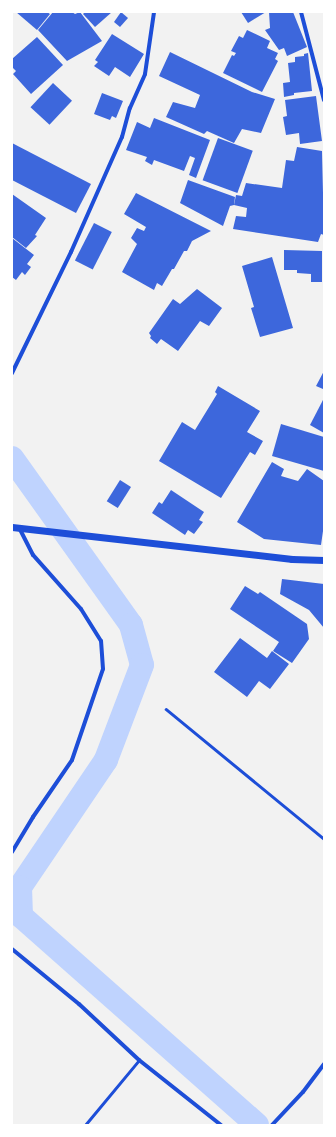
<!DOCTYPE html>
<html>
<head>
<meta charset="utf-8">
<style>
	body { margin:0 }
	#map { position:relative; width:336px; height:1137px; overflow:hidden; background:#f2f2f2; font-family:Arial,sans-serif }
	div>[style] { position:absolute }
	.canal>* { height:24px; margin:-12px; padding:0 12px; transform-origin:12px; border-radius:12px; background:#bfd3fe }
	.building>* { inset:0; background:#3d67dc; transform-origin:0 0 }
	.path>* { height:2.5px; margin:-1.25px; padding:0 1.25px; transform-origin:1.25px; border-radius:1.25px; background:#1d4ed8 }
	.service>* { height:3px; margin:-1.5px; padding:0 1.5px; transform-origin:1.5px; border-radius:1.5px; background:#1d4ed8 }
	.minor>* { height:4px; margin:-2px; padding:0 2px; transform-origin:2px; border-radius:2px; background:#1d4ed8 }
	.tertiary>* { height:7px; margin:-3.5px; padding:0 3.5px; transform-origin:3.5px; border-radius:3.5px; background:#1d4ed8 }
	span { translate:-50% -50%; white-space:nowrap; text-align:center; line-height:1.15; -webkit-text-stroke:3.5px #fff; paint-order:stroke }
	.frame { position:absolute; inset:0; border:13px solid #fff; pointer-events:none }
</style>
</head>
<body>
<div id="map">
	<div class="canal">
		<i style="left:12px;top:458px;width:205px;rotate:54.5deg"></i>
		<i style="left:131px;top:625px;width:41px;rotate:74.6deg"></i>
		<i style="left:142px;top:665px;width:102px;rotate:110.8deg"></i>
		<i style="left:106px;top:760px;width:153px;rotate:124.1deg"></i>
		<i style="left:20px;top:887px;width:29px;rotate:88deg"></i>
		<i style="left:21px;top:916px;width:315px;rotate:41.5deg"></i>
	</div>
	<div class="building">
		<i style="clip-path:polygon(16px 12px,47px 12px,50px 14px,37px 30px)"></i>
		<i style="clip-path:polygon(53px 12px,72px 12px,75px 14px,80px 12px,102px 41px,67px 61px,38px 30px)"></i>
		<i style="clip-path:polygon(85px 12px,112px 12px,95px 27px,83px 14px)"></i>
		<i style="clip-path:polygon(121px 12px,128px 18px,120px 27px,114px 22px)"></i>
		<i style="clip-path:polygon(241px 12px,266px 12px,248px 23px)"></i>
		<i style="clip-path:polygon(269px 12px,293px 12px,307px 47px,287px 56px,284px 48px,279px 50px,265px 30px,270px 28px)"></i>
		<i style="clip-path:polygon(247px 30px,270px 41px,267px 48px,278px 53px,275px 59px,278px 61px,262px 92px,223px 73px,232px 55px,234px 56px,236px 53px,231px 51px,239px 36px,243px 38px)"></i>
		<i style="clip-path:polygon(112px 34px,144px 54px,130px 77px,115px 67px,109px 76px,94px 66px,98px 62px,95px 60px)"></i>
		<i style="clip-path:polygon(37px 37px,63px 65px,31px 94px,13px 74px,16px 71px,12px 67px,12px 59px)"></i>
		<i style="clip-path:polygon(170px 52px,252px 92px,275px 99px,261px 133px,242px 129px,234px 143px,207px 131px,204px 134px,166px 117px,173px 102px,195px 108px,200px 95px,159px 76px)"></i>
		<i style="clip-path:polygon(308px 53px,312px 91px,294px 93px,294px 95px,284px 97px,283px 83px,290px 82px,288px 63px,295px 62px,295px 57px,304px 56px,304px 54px)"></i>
		<i style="left:53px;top:83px;width:26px;height:33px;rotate:43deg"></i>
		<i style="clip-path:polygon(102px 93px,123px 101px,116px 118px,112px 116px,110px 120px,94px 114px)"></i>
		<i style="clip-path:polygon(316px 96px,322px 141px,300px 144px,299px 133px,286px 135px,283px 117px,287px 116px,285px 100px)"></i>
		<i style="clip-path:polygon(154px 118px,210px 140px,196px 178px,189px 175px,195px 158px,190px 156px,184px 171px,154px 160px,152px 165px,145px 161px,147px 157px,126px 150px,137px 122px,150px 128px)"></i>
		<i style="left:218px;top:138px;width:37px;height:45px;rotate:20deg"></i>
		<i style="clip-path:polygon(12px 143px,91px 184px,76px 213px,12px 180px)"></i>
		<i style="clip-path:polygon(297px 147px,322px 151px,324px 235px,321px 234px,318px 242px,233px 229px,236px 216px,246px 217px,247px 208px,234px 205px,236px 195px,242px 196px,246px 183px,282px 188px,286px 160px,294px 161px)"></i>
		<i style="clip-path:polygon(188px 180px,235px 197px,234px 205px,230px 206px,223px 226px,180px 203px)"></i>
		<i style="clip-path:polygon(136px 193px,211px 231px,192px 241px,187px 251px,184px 251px,174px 269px,172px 269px,162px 286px,157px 283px,154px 290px,122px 272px,137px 244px,131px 238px,137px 228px,144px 231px,146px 227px,124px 214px)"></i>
		<i style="clip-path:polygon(12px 194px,46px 218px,35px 235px,37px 236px,26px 248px,12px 237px)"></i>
		<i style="left:94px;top:223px;width:20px;height:42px;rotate:27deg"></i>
		<i style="clip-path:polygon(12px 238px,34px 255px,27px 264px,31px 267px,25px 275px,22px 272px,16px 280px,12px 277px)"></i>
		<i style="clip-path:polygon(284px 250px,322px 251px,322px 282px,311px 282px,311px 274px,297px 273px,297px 270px,284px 270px)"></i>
		<i style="clip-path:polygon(272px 257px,293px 328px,260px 337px,251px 308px,254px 307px,242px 266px)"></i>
		<i style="clip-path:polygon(197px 289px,222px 308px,209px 326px,200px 321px,178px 351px,161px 339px,157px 344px,150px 338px,151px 336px,149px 333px,173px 299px,180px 304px)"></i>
		<i style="clip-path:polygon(324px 371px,324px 386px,323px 389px,316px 386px)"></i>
		<i style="clip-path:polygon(218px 386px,260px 411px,247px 432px,263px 441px,255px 455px,250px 452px,221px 498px,159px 461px,182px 422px,195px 430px,217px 394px,215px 392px)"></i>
		<i style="clip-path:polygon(324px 398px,324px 433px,310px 425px)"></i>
		<i style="clip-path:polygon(281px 424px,324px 437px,324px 471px,272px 456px)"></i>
		<i style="clip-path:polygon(272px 462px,284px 469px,281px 476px,298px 481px,307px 469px,324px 481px,324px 524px,321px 545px,264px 539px,237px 522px)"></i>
		<i style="left:120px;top:480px;width:13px;height:25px;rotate:32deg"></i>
		<i style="clip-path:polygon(171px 490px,204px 512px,199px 520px,203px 522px,194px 534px,188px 530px,185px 535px,152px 513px,159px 502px,162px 504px)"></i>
		<i style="clip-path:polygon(282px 579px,324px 584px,324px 628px,309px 610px,280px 594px)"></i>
		<i style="clip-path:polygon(245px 586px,258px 594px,260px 592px,307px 624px,309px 639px,292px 663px,273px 651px,279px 642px,230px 609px)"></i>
		<i style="clip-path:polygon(240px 638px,267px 658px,272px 651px,289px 664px,270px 689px,259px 681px,247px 697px,214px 672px)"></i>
	</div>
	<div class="path">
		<i style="left:166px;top:709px;width:205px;rotate:39.4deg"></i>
	</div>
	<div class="service">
		<i style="left:85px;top:1125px;width:85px;rotate:-50.3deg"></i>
	</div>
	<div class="minor">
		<i style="left:301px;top:12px;width:91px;rotate:75.4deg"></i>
		<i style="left:12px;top:373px;width:135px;rotate:-64deg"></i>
		<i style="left:71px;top:252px;width:126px;rotate:-66.1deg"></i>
		<i style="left:122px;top:137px;width:30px;rotate:-75deg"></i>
		<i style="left:130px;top:108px;width:37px;rotate:-66deg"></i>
		<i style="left:145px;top:74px;width:63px;rotate:-81.7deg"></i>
		<i style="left:12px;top:852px;width:41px;rotate:-59deg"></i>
		<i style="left:33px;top:817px;width:69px;rotate:-55.6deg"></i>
		<i style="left:72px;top:760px;width:96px;rotate:-71.2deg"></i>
		<i style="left:103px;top:669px;width:28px;rotate:-94deg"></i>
		<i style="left:101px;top:641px;width:38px;rotate:-122deg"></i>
		<i style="left:81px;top:609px;width:72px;rotate:-131.6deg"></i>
		<i style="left:33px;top:555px;width:30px;rotate:-117deg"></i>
		<i style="left:12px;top:949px;width:87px;rotate:39.4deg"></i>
		<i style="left:79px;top:1004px;width:82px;rotate:43deg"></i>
		<i style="left:139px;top:1060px;width:105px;rotate:38.4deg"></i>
		<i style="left:272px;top:1125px;width:45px;rotate:-46.8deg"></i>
		<i style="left:303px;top:1092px;width:35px;rotate:-53deg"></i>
	</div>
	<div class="tertiary">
		<i style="left:12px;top:527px;width:282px;rotate:6.5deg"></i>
		<i style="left:292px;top:559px;width:32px;rotate:2deg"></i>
	</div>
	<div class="frame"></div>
</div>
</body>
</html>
